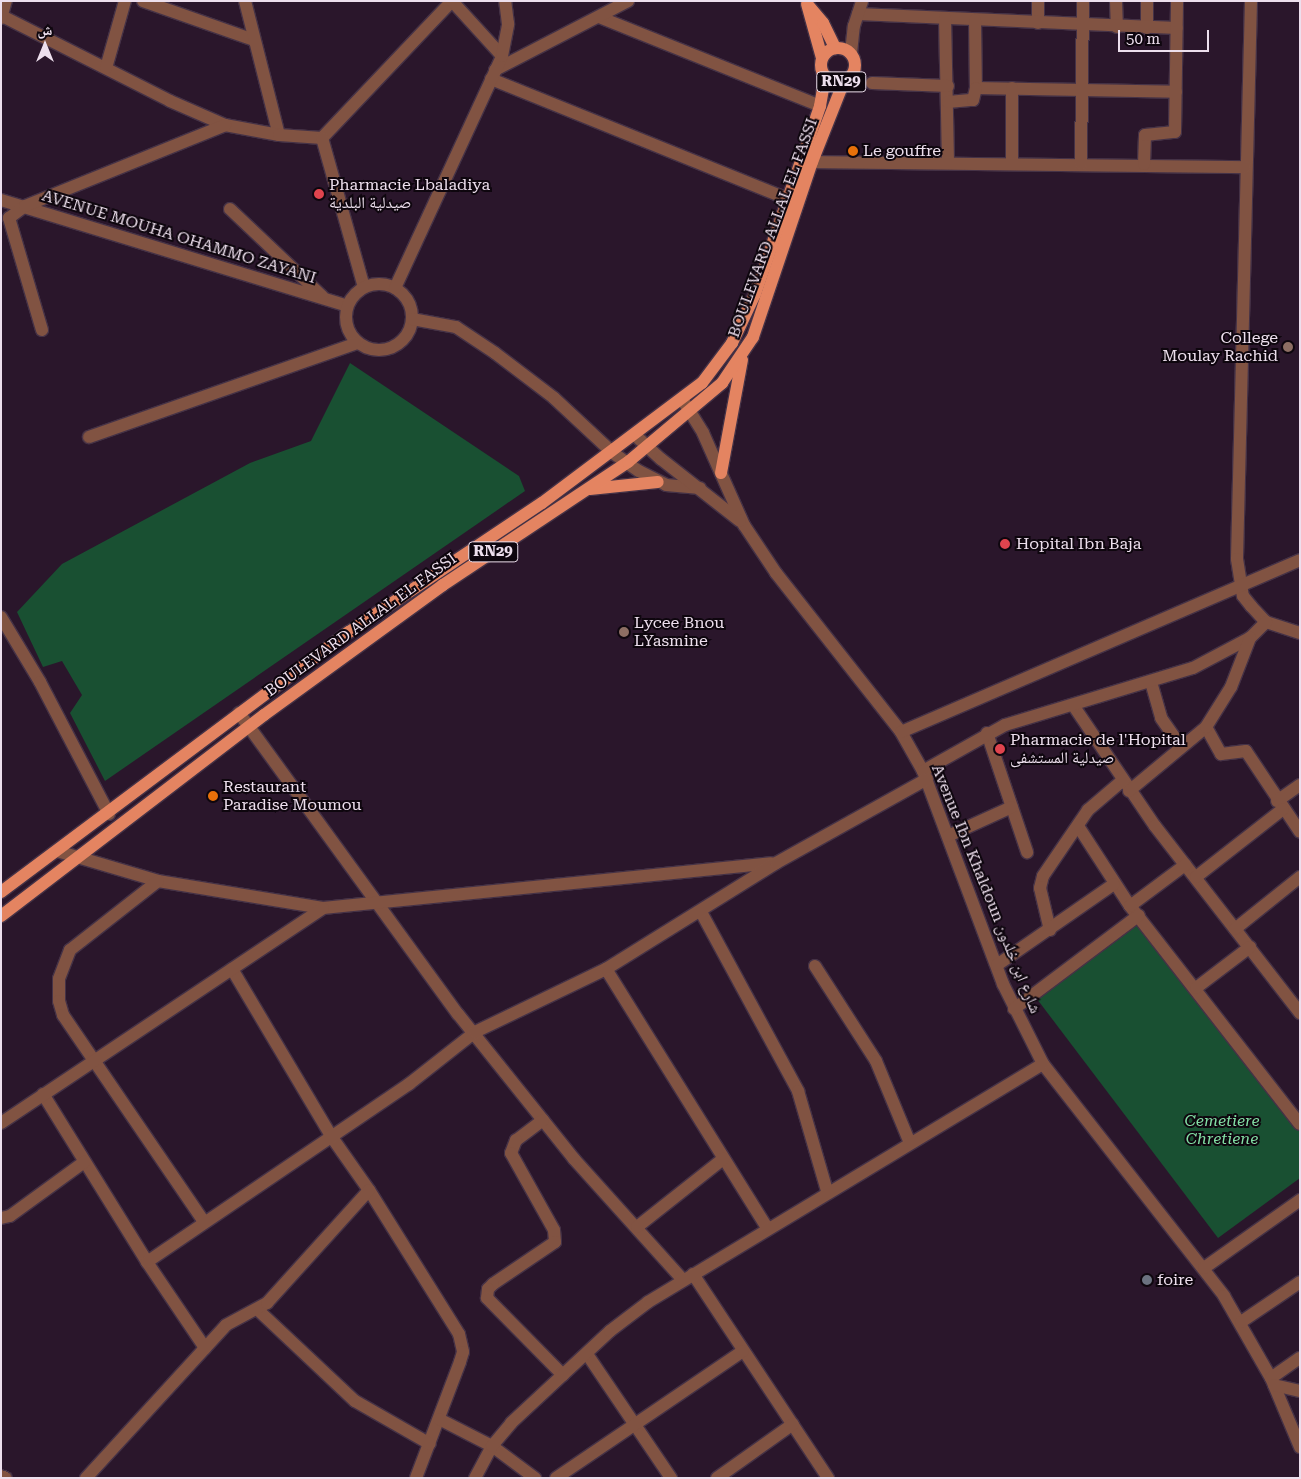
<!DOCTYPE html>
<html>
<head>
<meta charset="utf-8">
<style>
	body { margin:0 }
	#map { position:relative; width:1301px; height:1479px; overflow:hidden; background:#2a162b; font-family:"Roboto Serif","Noto Naskh Arabic",serif }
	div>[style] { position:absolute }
	.green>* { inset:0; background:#195032 }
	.roads { filter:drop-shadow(1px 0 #453246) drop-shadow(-1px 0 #453246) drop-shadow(0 1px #453246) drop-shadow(0 -1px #453246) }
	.minor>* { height:12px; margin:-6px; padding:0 6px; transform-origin:6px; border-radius:6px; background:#815342 }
	.minor>.ring { margin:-6px; padding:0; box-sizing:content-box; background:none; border:12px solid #815342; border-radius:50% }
	.major>* { height:12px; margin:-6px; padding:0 6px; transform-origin:6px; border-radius:6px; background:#e48461 }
	.major>.ring { margin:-6px; padding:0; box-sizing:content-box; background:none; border:12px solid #e48461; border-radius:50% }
	.dots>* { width:14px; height:14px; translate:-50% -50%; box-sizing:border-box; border:2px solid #0e060e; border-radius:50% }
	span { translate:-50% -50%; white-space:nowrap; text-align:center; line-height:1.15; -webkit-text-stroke:4px #0e060e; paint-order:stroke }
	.shield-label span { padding:1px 4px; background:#0e060e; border:1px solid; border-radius:4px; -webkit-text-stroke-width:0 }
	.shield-label { font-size:15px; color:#eddfed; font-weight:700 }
	.poi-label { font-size:16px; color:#eddfed }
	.left { translate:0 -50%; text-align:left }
	.right { translate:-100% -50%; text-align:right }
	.street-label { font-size:16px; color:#eddfed }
	.park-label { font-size:16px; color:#83dfa5; font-style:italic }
	.frame { position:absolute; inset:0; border:2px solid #eddfed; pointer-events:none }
	.north { position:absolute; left:20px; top:20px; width:50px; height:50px; -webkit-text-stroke:4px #0e060e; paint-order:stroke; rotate:0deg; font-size:14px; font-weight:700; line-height:20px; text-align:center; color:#eddfed }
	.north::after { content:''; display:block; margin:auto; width:18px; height:22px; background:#eddfed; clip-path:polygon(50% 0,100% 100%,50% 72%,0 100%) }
	.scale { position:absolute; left:1118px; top:30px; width:91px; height:22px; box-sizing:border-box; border:2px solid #eddfed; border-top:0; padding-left:6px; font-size:15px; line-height:18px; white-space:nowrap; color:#eddfed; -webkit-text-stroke:4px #0e060e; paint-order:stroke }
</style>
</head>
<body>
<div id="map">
	<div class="green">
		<i style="clip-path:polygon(350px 363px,519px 476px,525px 491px,105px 781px,70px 713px,82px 695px,62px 661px,43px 667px,17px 612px,62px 564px,250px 463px,311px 441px)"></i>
		<i style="clip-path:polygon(1144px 917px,1300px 1121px,1300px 1178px,1218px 1238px,1037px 999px)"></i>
	</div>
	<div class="roads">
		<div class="minor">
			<i style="left:143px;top:1px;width:118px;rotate:19.4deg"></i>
			<i style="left:245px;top:1px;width:138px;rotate:75.8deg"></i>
			<i style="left:1038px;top:1px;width:22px;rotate:90deg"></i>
			<i style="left:1116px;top:1px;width:26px;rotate:88deg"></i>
			<i style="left:1147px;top:1px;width:27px;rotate:90deg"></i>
			<i style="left:1251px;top:1px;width:558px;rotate:91.44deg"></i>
			<i style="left:1237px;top:559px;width:37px;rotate:81deg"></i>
			<i style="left:1243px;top:596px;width:13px;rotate:51deg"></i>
			<i style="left:1251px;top:606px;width:22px;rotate:47deg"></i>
			<i style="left:1266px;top:622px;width:36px;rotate:18deg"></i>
			<i style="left:858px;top:14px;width:319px;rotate:2.5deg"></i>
			<i style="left:2px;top:16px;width:188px;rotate:26.8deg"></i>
			<i style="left:170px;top:101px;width:60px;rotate:23.6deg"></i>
			<i style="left:225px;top:125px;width:55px;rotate:10.5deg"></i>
			<i style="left:279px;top:135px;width:43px;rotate:4deg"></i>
			<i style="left:322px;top:138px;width:189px;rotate:-46.5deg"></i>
			<i style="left:452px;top:1px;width:74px;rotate:47.7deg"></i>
			<i style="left:599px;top:17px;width:238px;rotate:21.9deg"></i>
			<i style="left:1px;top:18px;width:18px;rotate:-74deg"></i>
			<i style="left:945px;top:18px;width:144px;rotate:88.8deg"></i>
			<i style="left:975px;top:20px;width:68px;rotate:89.2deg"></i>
			<i style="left:976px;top:88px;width:200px;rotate:1.1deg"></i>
			<i style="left:851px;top:53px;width:27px;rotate:-84deg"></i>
			<i style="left:854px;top:26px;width:26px;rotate:-72deg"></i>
			<i style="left:106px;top:68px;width:70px;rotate:-74.2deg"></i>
			<i style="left:495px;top:70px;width:150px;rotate:-27.4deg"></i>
			<i style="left:491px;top:79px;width:318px;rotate:22deg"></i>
			<i style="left:872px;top:83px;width:76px;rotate:2.3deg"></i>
			<i style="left:1012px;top:88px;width:75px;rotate:90deg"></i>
			<i style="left:948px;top:102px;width:25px;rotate:-5deg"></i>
			<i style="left:973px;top:100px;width:12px;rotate:-76deg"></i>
			<i style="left:322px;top:138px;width:155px;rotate:74.3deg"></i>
			<i style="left:812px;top:162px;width:433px;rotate:0.7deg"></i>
			<i style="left:1081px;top:164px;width:163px;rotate:-89.3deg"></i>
			<i style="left:1144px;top:164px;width:29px;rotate:-88deg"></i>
			<i style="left:1145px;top:135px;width:30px;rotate:-6deg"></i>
			<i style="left:1175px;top:132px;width:131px;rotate:-89.1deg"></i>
			<i style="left:1px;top:200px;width:362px;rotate:17deg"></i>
			<i style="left:230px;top:209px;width:127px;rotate:43.4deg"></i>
			<i class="ring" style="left:346px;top:284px;width:54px;height:54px"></i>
			<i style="left:395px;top:288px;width:255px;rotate:-65.2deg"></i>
			<i style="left:502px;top:56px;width:33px;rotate:-79deg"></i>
			<i style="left:508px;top:24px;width:23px;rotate:-97deg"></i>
			<i style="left:412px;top:319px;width:45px;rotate:10.3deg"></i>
			<i style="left:456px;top:327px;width:47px;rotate:33.7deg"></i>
			<i style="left:495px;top:353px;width:74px;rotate:37.3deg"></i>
			<i style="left:554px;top:398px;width:81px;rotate:43deg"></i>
			<i style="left:613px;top:453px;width:32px;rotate:35deg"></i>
			<i style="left:639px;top:471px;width:30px;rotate:27deg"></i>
			<i style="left:666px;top:485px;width:34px;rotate:5deg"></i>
			<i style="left:42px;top:330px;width:117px;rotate:-106.4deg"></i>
			<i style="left:9px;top:218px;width:20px;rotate:-37deg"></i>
			<i style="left:25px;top:206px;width:216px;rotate:-22deg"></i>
			<i style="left:682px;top:399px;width:40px;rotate:58deg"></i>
			<i style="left:703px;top:433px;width:101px;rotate:66deg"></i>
			<i style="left:744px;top:525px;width:58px;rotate:56.3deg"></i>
			<i style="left:776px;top:573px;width:202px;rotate:51.8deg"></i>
			<i style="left:901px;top:732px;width:45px;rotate:60.6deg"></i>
			<i style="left:923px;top:771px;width:228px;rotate:69.4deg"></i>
			<i style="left:1003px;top:984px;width:89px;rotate:63.4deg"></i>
			<i style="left:1043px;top:1064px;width:294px;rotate:52deg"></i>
			<i style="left:1224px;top:1296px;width:95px;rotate:60.2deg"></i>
			<i style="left:1271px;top:1378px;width:75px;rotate:67.2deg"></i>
			<i style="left:636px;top:436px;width:34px;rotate:43deg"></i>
			<i style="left:661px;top:459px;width:100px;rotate:38.1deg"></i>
			<i style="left:89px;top:437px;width:284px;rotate:-19.3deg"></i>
			<i style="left:1px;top:617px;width:76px;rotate:59deg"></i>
			<i style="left:40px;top:682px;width:149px;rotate:62.4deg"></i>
			<i style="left:1151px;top:682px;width:37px;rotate:74deg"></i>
			<i style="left:1161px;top:718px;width:35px;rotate:55deg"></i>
			<i style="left:1073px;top:705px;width:146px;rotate:55.9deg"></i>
			<i style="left:1155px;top:826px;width:237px;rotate:52.2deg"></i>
			<i style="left:239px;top:713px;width:372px;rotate:54deg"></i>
			<i style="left:458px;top:1014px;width:186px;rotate:51.3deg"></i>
			<i style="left:574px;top:1159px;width:163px;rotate:48deg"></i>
			<i style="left:1206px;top:727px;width:31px;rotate:61deg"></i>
			<i style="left:1221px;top:754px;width:25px;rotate:-7deg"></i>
			<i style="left:1246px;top:751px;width:97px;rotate:56.3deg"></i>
			<i style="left:901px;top:732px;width:434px;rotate:-23.3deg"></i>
			<i style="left:987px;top:733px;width:126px;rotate:71.4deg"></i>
			<i style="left:923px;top:771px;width:94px;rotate:-29.3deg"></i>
			<i style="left:1005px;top:725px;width:196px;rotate:-16.9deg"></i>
			<i style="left:1193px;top:668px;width:64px;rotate:-27.8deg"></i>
			<i style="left:1250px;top:638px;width:23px;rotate:-45deg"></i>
			<i style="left:1129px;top:791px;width:100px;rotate:-39.7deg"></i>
			<i style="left:1206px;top:727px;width:47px;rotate:-58deg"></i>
			<i style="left:1231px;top:687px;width:53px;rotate:-68.8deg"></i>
			<i style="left:1277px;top:801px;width:28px;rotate:-35deg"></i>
			<i style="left:1078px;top:826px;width:95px;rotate:57deg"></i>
			<i style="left:1130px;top:906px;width:276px;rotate:52.1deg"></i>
			<i style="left:948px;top:836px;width:70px;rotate:-24.4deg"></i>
			<i style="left:57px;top:851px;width:105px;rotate:16.5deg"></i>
			<i style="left:158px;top:881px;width:167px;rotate:9.3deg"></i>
			<i style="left:323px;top:908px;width:450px;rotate:-5.7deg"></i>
			<i style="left:1196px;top:877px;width:110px;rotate:-38deg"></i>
			<i style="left:158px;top:881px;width:112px;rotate:141.9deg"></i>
			<i style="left:70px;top:950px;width:31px;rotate:111deg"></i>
			<i style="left:59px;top:979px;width:22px;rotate:90deg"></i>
			<i style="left:59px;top:1001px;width:15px;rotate:74deg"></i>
			<i style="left:63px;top:1015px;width:250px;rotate:55.7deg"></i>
			<i style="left:1130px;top:906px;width:69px;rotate:-36.7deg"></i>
			<i style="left:701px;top:912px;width:204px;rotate:61.5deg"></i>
			<i style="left:798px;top:1091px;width:104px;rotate:73.8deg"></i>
			<i style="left:1235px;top:929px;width:83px;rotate:-38.7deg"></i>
			<i style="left:1050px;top:930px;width:43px;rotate:-103.4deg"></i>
			<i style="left:1040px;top:888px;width:12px;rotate:-76deg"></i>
			<i style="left:1043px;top:876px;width:80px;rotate:-55.7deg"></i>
			<i style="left:1088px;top:810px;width:45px;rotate:-40.5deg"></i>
			<i style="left:997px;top:965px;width:142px;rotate:-34.7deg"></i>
			<i style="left:815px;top:966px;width:113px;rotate:57.3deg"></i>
			<i style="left:876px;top:1061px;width:89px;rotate:67.5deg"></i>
			<i style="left:232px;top:969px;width:194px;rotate:59.3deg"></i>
			<i style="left:331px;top:1136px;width:66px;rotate:54.9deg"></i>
			<i style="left:369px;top:1190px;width:170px;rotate:58deg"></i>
			<i style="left:459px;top:1334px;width:18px;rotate:77deg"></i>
			<i style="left:463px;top:1352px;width:10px;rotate:107deg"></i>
			<i style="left:460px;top:1362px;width:124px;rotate:110.8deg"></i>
			<i style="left:606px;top:969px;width:306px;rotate:58.1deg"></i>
			<i style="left:1196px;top:988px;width:68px;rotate:-37.2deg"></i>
			<i style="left:1014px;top:1009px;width:156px;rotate:-36.9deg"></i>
			<i style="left:43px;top:1094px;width:198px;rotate:58.2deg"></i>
			<i style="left:147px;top:1262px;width:104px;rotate:56deg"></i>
			<i style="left:543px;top:1120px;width:34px;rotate:143deg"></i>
			<i style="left:516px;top:1140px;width:14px;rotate:111deg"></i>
			<i style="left:511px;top:1153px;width:88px;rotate:60.8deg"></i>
			<i style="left:554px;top:1230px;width:12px;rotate:85deg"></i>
			<i style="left:555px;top:1242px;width:75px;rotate:145.9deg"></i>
			<i style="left:493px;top:1284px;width:7px;rotate:135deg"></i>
			<i style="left:488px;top:1289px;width:9px;rotate:96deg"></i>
			<i style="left:487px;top:1298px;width:108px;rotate:45.4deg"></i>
			<i style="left:1px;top:1123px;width:387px;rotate:-33.7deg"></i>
			<i style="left:1px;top:1218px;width:9px;rotate:-13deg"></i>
			<i style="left:10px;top:1216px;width:92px;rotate:-36.1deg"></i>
			<i style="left:637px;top:1227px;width:110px;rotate:-38.3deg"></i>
			<i style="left:147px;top:1262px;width:317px;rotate:-34.2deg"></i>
			<i style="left:409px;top:1084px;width:84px;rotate:-38.2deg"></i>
			<i style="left:475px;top:1032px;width:145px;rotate:-25.7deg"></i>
			<i style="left:606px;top:969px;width:200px;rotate:-31.9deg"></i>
			<i style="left:776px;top:863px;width:173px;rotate:-29.1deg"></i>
			<i style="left:1204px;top:1268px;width:118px;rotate:-35.3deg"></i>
			<i style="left:693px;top:1274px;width:245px;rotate:56.5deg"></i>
			<i style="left:258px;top:1310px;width:133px;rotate:43.2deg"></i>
			<i style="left:355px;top:1401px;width:86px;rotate:29.8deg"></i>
			<i style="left:1241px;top:1322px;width:71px;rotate:-34.1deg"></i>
			<i style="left:587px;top:1354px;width:150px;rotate:55.9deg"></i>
			<i style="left:1271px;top:1378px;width:35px;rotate:-35deg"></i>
			<i style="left:1274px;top:1385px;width:27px;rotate:13deg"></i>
			<i style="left:439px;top:1419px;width:59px;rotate:27deg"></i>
			<i style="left:492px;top:1446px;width:54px;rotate:36.7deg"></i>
			<i style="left:1px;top:1476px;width:5px;rotate:22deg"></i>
			<i style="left:86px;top:1478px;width:207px;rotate:-47.5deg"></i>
			<i style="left:226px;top:1325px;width:47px;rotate:-28.2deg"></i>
			<i style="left:267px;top:1303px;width:152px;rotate:-47.9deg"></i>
			<i style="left:475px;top:1478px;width:36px;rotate:-62deg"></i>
			<i style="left:492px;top:1446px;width:30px;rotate:-50deg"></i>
			<i style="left:511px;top:1423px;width:135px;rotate:-42.9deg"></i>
			<i style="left:610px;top:1331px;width:48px;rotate:-37.3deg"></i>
			<i style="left:648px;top:1302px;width:461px;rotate:-31.1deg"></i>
			<i style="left:556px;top:1478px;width:226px;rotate:-34.2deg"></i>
			<i style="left:717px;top:1478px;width:93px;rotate:-35.4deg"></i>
		</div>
		<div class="major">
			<i style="left:807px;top:4px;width:56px;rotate:74.5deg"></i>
			<i style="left:808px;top:5px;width:23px;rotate:50deg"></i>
			<i style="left:823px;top:23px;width:28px;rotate:64deg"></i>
			<i class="ring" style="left:821px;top:48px;width:22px;height:22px"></i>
			<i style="left:721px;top:473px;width:115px;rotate:-79.5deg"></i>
			<i style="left:590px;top:489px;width:68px;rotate:-5.9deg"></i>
			<i style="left:1px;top:892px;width:434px;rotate:-36.8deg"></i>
			<i style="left:349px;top:632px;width:232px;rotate:-33.8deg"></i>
			<i style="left:542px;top:503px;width:200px;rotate:-36.9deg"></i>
			<i style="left:702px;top:383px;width:50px;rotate:-53.1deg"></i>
			<i style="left:732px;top:343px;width:54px;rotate:-64.9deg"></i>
			<i style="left:755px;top:294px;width:199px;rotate:-70.9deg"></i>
			<i style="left:820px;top:106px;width:29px;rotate:-80deg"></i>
			<i style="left:1px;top:916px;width:331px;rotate:-37.4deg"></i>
			<i style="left:264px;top:715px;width:221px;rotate:-36deg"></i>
			<i style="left:443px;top:585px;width:222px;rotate:-33.6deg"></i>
			<i style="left:628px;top:462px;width:123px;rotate:-40deg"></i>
			<i style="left:722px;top:383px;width:55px;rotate:-56deg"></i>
			<i style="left:753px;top:337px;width:185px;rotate:-71.4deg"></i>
			<i style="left:812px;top:162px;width:87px;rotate:-68.4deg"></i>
		</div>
	</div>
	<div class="dots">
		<i style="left:853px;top:151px;background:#e8710a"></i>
		<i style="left:319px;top:194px;background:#e0444e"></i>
		<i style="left:1288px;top:347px;background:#8d6e63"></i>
		<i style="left:1005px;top:544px;background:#e0444e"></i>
		<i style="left:624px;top:632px;background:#8d6e63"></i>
		<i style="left:1000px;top:749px;background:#e0444e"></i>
		<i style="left:213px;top:796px;background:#e8710a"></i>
		<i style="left:1147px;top:1280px;background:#6b7280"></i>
	</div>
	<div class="shield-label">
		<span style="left:841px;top:82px">RN29</span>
		<span style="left:493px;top:552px">RN29</span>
	</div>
	<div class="poi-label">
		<span class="left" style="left:863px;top:151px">Le gouffre</span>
		<span class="left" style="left:329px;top:194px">Pharmacie Lbaladiya<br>صيدلية البلدية</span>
		<span class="right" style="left:1278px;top:347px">College<br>Moulay Rachid</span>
		<span class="left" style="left:1016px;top:544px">Hopital Ibn Baja</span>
		<span class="left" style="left:634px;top:632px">Lycee Bnou<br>LYasmine</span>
		<span class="left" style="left:1010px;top:749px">Pharmacie de l'Hopital<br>صيدلية المستشفى</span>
		<span class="left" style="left:223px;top:796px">Restaurant<br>Paradise Moumou</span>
		<span class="left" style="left:1157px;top:1280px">foire</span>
	</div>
	<div class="street-label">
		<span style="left:773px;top:228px;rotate:-70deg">BOULEVARD ALLAL EL FASSI</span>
		<span style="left:179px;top:237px;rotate:17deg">AVENUE MOUHA OHAMMO ZAYANI</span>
		<span style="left:361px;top:625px;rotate:-36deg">BOULEVARD ALLAL EL FASSI</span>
		<span style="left:986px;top:889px;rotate:68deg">Avenue Ibn Khaldoun شارع ابن خلدون</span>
	</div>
	<div class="park-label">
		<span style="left:1222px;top:1130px">Cemetiere<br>Chretiene</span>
	</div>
	<div class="frame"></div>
	<div class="north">ش</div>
	<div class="scale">50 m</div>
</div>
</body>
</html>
